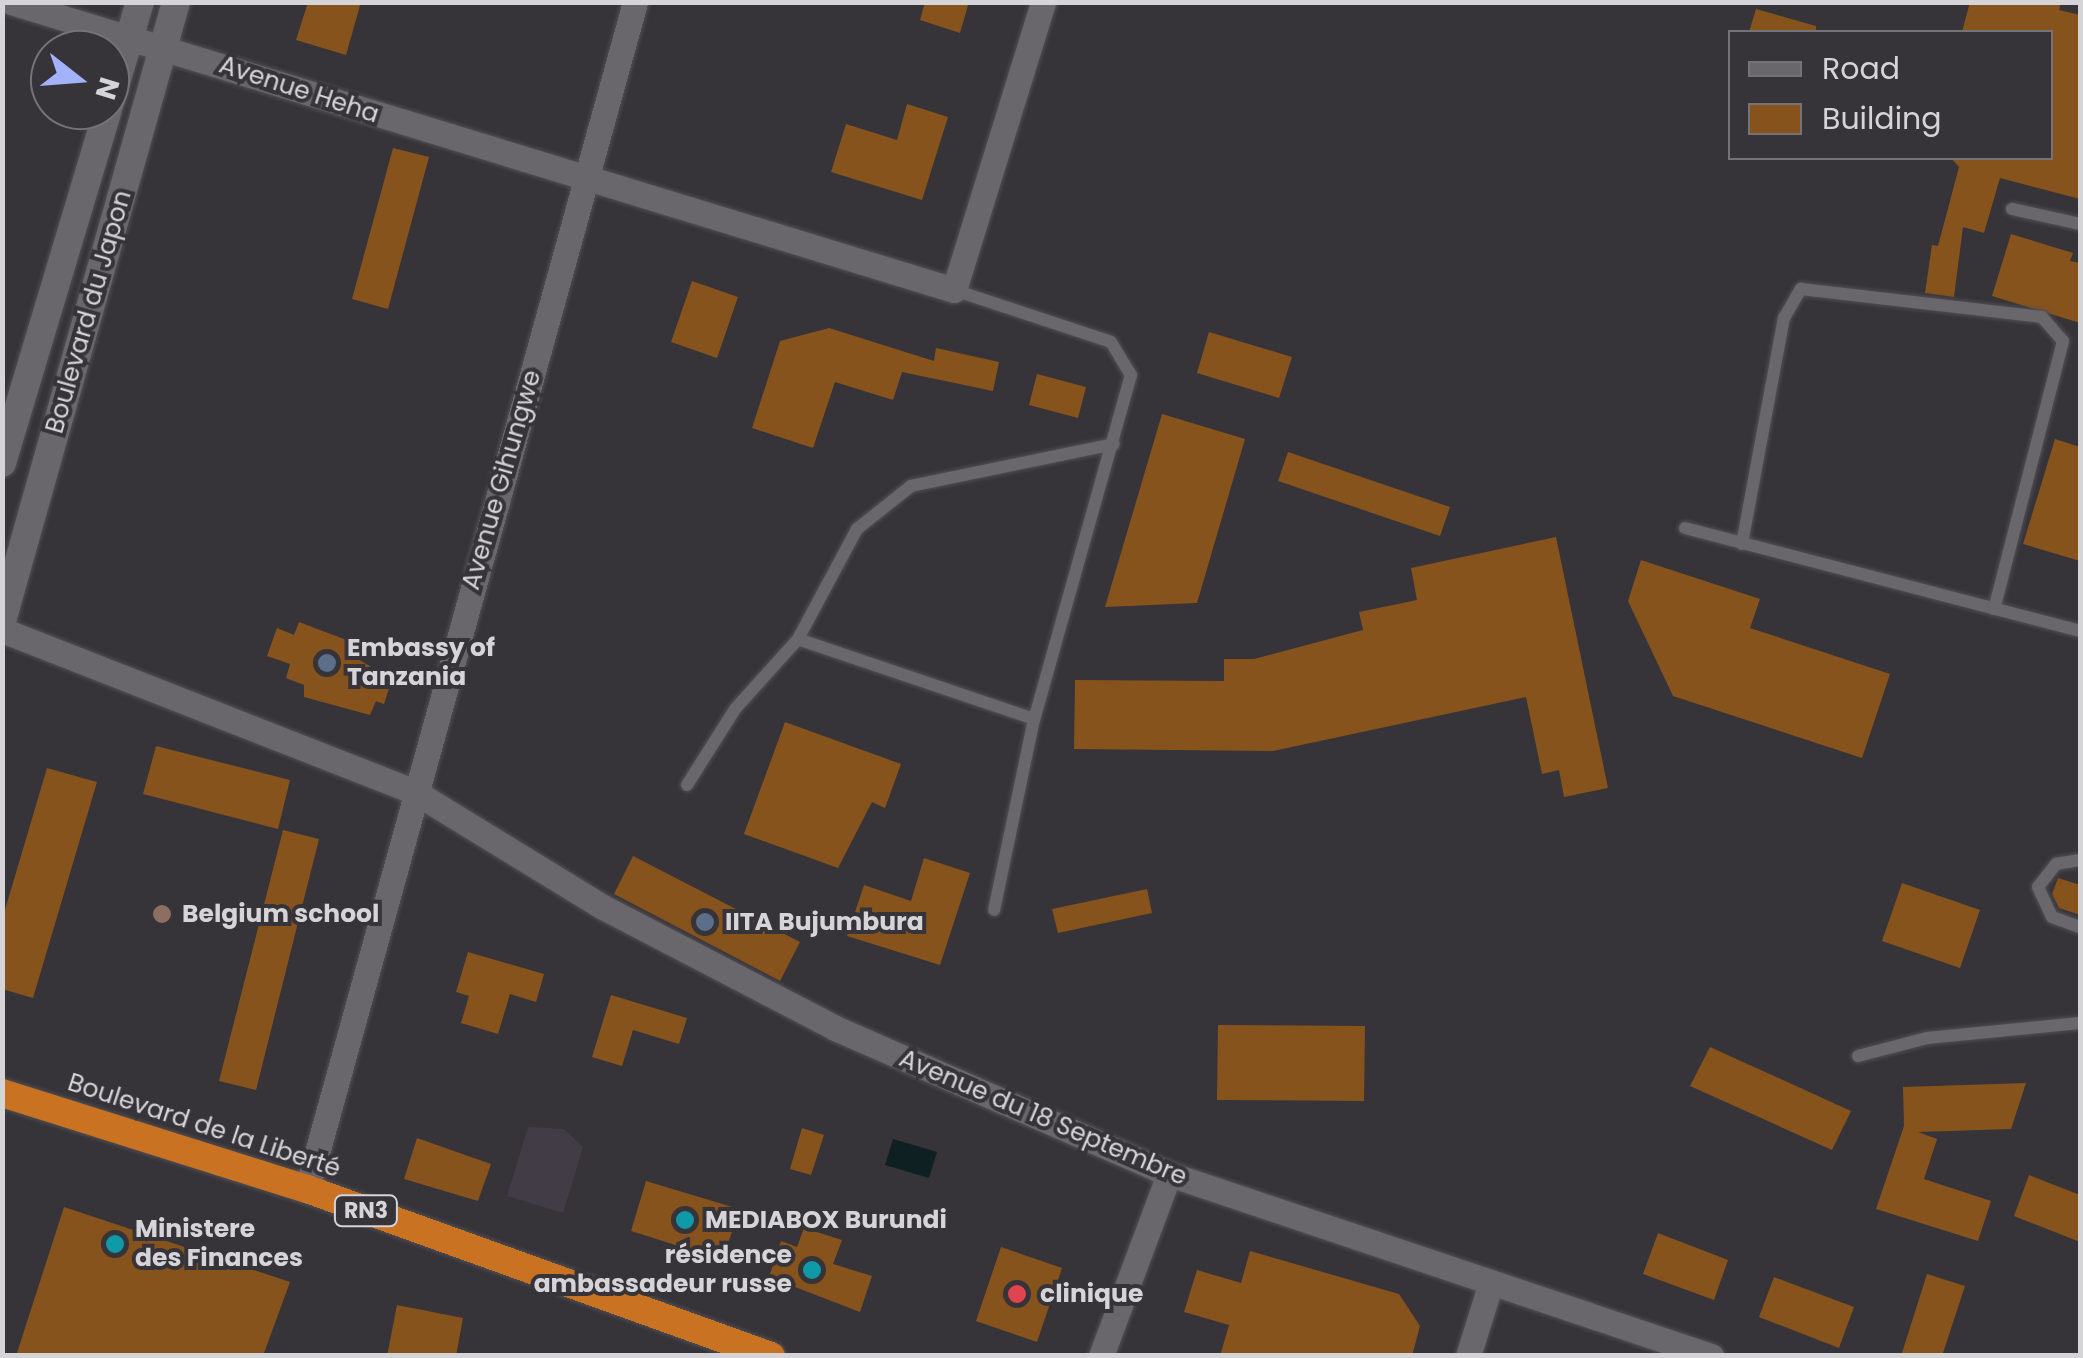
<!DOCTYPE html>
<html>
<head>
<meta charset="utf-8">
<style>
  body { margin:0 }
  #map { position:relative; width:2083px; height:1358px; overflow:hidden; background:#363339; font-family:Poppins,sans-serif }
  div>[style] { position:absolute }
  .built>* { inset:0; background:#423c47 }
  .water>* { inset:0; background:#0e2021 }
  .building>* { inset:0; background:#87531c }
  .roads { filter:drop-shadow(0 0 2px #514f53) drop-shadow(0 0 2px #514f53) }
  .service>* { height:12px; margin:-6px; padding:0 6px; transform-origin:6px; border-radius:6px; background:#69666c }
  .minor>* { height:25px; margin:-12.5px; padding:0 12.5px; transform-origin:12.5px; border-radius:12.5px; background:#69666c }
  .secondary>* { height:28px; margin:-14px; padding:0 14px; transform-origin:14px; border-radius:14px; background:#69666c }
  .trunk>* { height:28px; margin:-14px; padding:0 14px; transform-origin:14px; border-radius:14px; background:#c87222 }
  .dots>* { width:28px; height:28px; translate:-50% -50%; box-sizing:border-box; border:5px solid #363339; border-radius:50% }
  span { translate:-50% -50%; white-space:nowrap; text-align:center; line-height:1.15; -webkit-text-stroke:8px #363339; paint-order:stroke }
  .shield-label span { padding:2px 8px; background:#363339; border:2px solid; border-radius:8px; -webkit-text-stroke-width:0 }
  .shield-label { font-size:22px; color:#d5d4d7; font-weight:700 }
  .street-label { font-size:25px; color:#d5d4d7 }
  .poi-label { font-size:25px; color:#d5d4d7; font-weight:700 }
  .left { translate:0 -50%; text-align:left }
  .right { translate:-100% -50%; text-align:right }
  .frame { position:absolute; inset:0; border:5px solid #d5d4d7; pointer-events:none }
  .legend { position:absolute; left:1728px; top:30px; width:325px; height:130px; box-sizing:border-box; background:#363339; border:2px solid #767378; margin:0; padding:12px 18px; list-style:none; font-size:30px; color:#d5d4d7 }
  .legend li { display:flex; align-items:center; gap:20px; height:50px }
  .legend b { width:50px; border:2px solid #767378 }
  .north { position:absolute; left:30px; top:30px; width:100px; height:100px; box-sizing:border-box; background:#363339; border:2px solid #767378; border-radius:50%; rotate:107deg; font-size:28px; font-weight:700; line-height:40px; text-align:center; color:#d5d4d7 }
  .north::after { content:''; display:block; margin:auto; width:35px; height:45px; background:#a4b2fc; clip-path:polygon(50% 0,100% 100%,50% 72%,0 100%) }
</style>
</head>
<body>
<div id="map">
  <div class="built">
    <div style="clip-path:polygon(528px 1127px,564px 1129px,583px 1147px,563px 1213px,507px 1196px)"></div>
  </div>
  <div class="water">
    <div style="clip-path:polygon(893px 1139px,937px 1152px,929px 1178px,885px 1165px)"></div>
  </div>
  <div class="building">
    <div style="clip-path:polygon(308px 2px,361px 2px,346px 55px,296px 40px)"></div>
    <div style="clip-path:polygon(925px 2px,969px 2px,960px 33px,920px 20px)"></div>
    <div style="clip-path:polygon(1970px 2px,2061px 2px,2059px 10px,2080px 15px,2080px 199px,2000px 178px,1984px 233px,1963px 227px,1954px 297px,1925px 293px,1932px 245px,1938px 246px,1959px 167px,1951px 158px,2050px 158px,2050px 32px,1962px 32px)"></div>
    <div style="clip-path:polygon(1756px 9px,1816px 26px,1816px 32px,1749px 32px)"></div>
    <div style="clip-path:polygon(907px 104px,948px 117px,922px 200px,831px 172px,846px 124px,897px 140px)"></div>
    <div style="clip-path:polygon(393px 148px,429px 157px,388px 309px,352px 299px)"></div>
    <div style="clip-path:polygon(2011px 234px,2073px 253px,2070px 261px,2080px 263px,2080px 323px,1992px 296px)"></div>
    <div style="clip-path:polygon(692px 281px,738px 297px,717px 358px,671px 342px)"></div>
    <div style="clip-path:polygon(829px 328px,934px 361px,936px 348px,999px 362px,993px 391px,902px 372px,893px 400px,835px 382px,813px 448px,752px 428px,780px 341px)"></div>
    <div style="clip-path:polygon(1209px 332px,1292px 357px,1279px 398px,1197px 373px)"></div>
    <div style="clip-path:polygon(1037px 374px,1086px 387px,1078px 418px,1029px 405px)"></div>
    <div style="clip-path:polygon(1162px 414px,1245px 439px,1197px 603px,1105px 607px)"></div>
    <div style="clip-path:polygon(2055px 439px,2080px 447px,2080px 561px,2023px 544px)"></div>
    <div style="clip-path:polygon(1288px 452px,1450px 507px,1440px 536px,1278px 481px)"></div>
    <div style="clip-path:polygon(1556px 537px,1608px 788px,1564px 797px,1559px 770px,1542px 774px,1526px 697px,1273px 751px,1074px 749px,1075px 680px,1224px 681px,1224px 659px,1254px 659px,1363px 630px,1359px 612px,1417px 600px,1411px 568px)"></div>
    <div style="clip-path:polygon(1641px 560px,1760px 599px,1750px 628px,1890px 674px,1862px 758px,1673px 696px,1628px 601px)"></div>
    <div style="clip-path:polygon(299px 622px,349px 641px,356px 658px,392px 679px,384px 704px,376px 701px,370px 715px,304px 697px,304px 685px,286px 678px,290px 664px,267px 656px,277px 628px,294px 635px)"></div>
    <div style="clip-path:polygon(785px 722px,901px 764px,885px 808px,872px 802px,838px 868px,744px 834px)"></div>
    <div style="clip-path:polygon(156px 746px,290px 780px,278px 829px,143px 794px)"></div>
    <div style="clip-path:polygon(47px 768px,97px 782px,33px 998px,2px 989px,2px 920px)"></div>
    <div style="clip-path:polygon(283px 830px,319px 839px,256px 1090px,219px 1081px)"></div>
    <div style="clip-path:polygon(633px 856px,800px 942px,780px 981px,614px 894px)"></div>
    <div style="clip-path:polygon(924px 858px,970px 873px,940px 965px,847px 936px,864px 885px,911px 901px)"></div>
    <div style="clip-path:polygon(2058px 878px,2080px 885px,2080px 915px,2059px 908px,2052px 894px)"></div>
    <div style="clip-path:polygon(1902px 883px,1980px 910px,1960px 968px,1882px 941px)"></div>
    <div style="clip-path:polygon(1147px 889px,1152px 913px,1058px 933px,1052px 909px)"></div>
    <div style="clip-path:polygon(468px 952px,544px 974px,536px 1002px,510px 994px,498px 1034px,461px 1023px,469px 996px,456px 992px)"></div>
    <div style="clip-path:polygon(611px 995px,687px 1018px,679px 1044px,633px 1030px,622px 1066px,592px 1057px)"></div>
    <div style="clip-path:polygon(1218px 1025px,1365px 1026px,1364px 1101px,1217px 1100px)"></div>
    <div style="clip-path:polygon(1710px 1047px,1851px 1111px,1832px 1150px,1690px 1086px)"></div>
    <div style="clip-path:polygon(2026px 1083px,2011px 1129px,1918px 1132px,1937px 1139px,1924px 1179px,1991px 1201px,1978px 1241px,1876px 1209px,1904px 1126px,1903px 1087px)"></div>
    <div style="clip-path:polygon(802px 1128px,824px 1135px,811px 1175px,790px 1169px)"></div>
    <div style="clip-path:polygon(417px 1138px,491px 1164px,478px 1201px,404px 1179px)"></div>
    <div style="clip-path:polygon(2029px 1175px,2080px 1195px,2080px 1242px,2014px 1216px)"></div>
    <div style="clip-path:polygon(646px 1181px,739px 1209px,723px 1260px,631px 1231px)"></div>
    <div style="clip-path:polygon(64px 1207px,290px 1282px,263px 1356px,16px 1356px)"></div>
    <div style="clip-path:polygon(804px 1228px,842px 1240px,833px 1264px,872px 1276px,860px 1312px,769px 1277px,781px 1241px,797px 1247px)"></div>
    <div style="clip-path:polygon(1658px 1233px,1728px 1260px,1714px 1300px,1643px 1274px)"></div>
    <div style="clip-path:polygon(1001px 1247px,1062px 1268px,1037px 1342px,976px 1321px)"></div>
    <div style="clip-path:polygon(1250px 1251px,1399px 1294px,1420px 1326px,1412px 1356px,1220px 1356px,1229px 1325px,1184px 1312px,1197px 1270px,1241px 1283px)"></div>
    <div style="clip-path:polygon(1927px 1274px,1965px 1286px,1942px 1356px,1901px 1356px)"></div>
    <div style="clip-path:polygon(1774px 1277px,1854px 1307px,1839px 1348px,1759px 1317px)"></div>
    <div style="clip-path:polygon(397px 1305px,463px 1318px,456px 1356px,387px 1356px)"></div>
  </div>
  <div class="roads">
    <div class="service">
      <div style="left:2012px;top:209px;width:70px;rotate:12.4deg"></div>
      <div style="left:954px;top:290px;width:165px;rotate:18.3deg"></div>
      <div style="left:1111px;top:342px;width:39px;rotate:59deg"></div>
      <div style="left:1131px;top:375px;width:357px;rotate:105.7deg"></div>
      <div style="left:1034px;top:719px;width:195px;rotate:101.8deg"></div>
      <div style="left:1685px;top:528px;width:408px;rotate:14.6deg"></div>
      <div style="left:1742px;top:544px;width:230px;rotate:-79.5deg"></div>
      <div style="left:1784px;top:318px;width:34px;rotate:-60deg"></div>
      <div style="left:1801px;top:289px;width:243px;rotate:6.6deg"></div>
      <div style="left:2042px;top:317px;width:32px;rotate:49deg"></div>
      <div style="left:2063px;top:341px;width:277px;rotate:104.4deg"></div>
      <div style="left:1034px;top:719px;width:249px;rotate:-161.3deg"></div>
      <div style="left:798px;top:639px;width:125px;rotate:-61.8deg"></div>
      <div style="left:857px;top:529px;width:69px;rotate:-38.5deg"></div>
      <div style="left:911px;top:486px;width:207px;rotate:-11.7deg"></div>
      <div style="left:687px;top:785px;width:90px;rotate:-57.7deg"></div>
      <div style="left:735px;top:709px;width:94px;rotate:-48deg"></div>
      <div style="left:2080px;top:860px;width:24px;rotate:171deg"></div>
      <div style="left:2056px;top:864px;width:29px;rotate:128deg"></div>
      <div style="left:2038px;top:887px;width:33px;rotate:65deg"></div>
      <div style="left:2052px;top:917px;width:30px;rotate:20deg"></div>
      <div style="left:1858px;top:1056px;width:71px;rotate:-14.6deg"></div>
      <div style="left:1927px;top:1038px;width:154px;rotate:-5.6deg"></div>
    </div>
    <div class="minor">
      <div style="left:11px;top:2px;width:986px;rotate:16.98deg"></div>
      <div style="left:954px;top:290px;width:301px;rotate:-72.8deg"></div>
      <div style="left:2px;top:630px;width:444px;rotate:21.4deg"></div>
      <div style="left:415px;top:792px;width:218px;rotate:31.5deg"></div>
      <div style="left:601px;top:906px;width:264px;rotate:27.5deg"></div>
      <div style="left:835px;top:1028px;width:365px;rotate:23.6deg"></div>
      <div style="left:1169px;top:1174px;width:572px;rotate:18.56deg"></div>
      <div style="left:307px;top:1189px;width:1231px;rotate:-74.55deg"></div>
      <div style="left:1101px;top:1356px;width:194px;rotate:-69.5deg"></div>
      <div style="left:1468px;top:1356px;width:73px;rotate:-72.6deg"></div>
    </div>
    <div class="secondary">
      <div style="left:110px;top:103px;width:105px;rotate:-73.5deg"></div>
      <div style="left:2px;top:463px;width:369px;rotate:-73.3deg"></div>
      <div style="left:2px;top:621px;width:643px;rotate:-74.3deg"></div>
    </div>
    <div class="trunk">
      <div style="left:2px;top:1093px;width:320px;rotate:17.5deg"></div>
      <div style="left:307px;top:1189px;width:493px;rotate:19.8deg"></div>
    </div>
  </div>
  <div class="dots">
    <div style="left:327px;top:663px;background:#5c6f8a"></div>
    <div style="left:162px;top:914px;background:#8d6e63"></div>
    <div style="left:705px;top:922px;background:#5c6f8a"></div>
    <div style="left:685px;top:1220px;background:#0f9aa8"></div>
    <div style="left:115px;top:1244px;background:#0f9aa8"></div>
    <div style="left:812px;top:1270px;background:#0f9aa8"></div>
    <div style="left:1017px;top:1294px;background:#e0444e"></div>
  </div>
  <div class="shield-label">
    <span style="left:366px;top:1211px">RN3</span>
  </div>
  <div class="street-label">
    <span style="left:299px;top:90px;rotate:18deg">Avenue Heha</span>
    <span style="left:89px;top:312px;rotate:-74deg">Boulevard du Japon</span>
    <span style="left:502px;top:480px;rotate:-74deg">Avenue Gihungwe</span>
    <span style="left:1043px;top:1118px;rotate:23deg">Avenue du 18 Septembre</span>
    <span style="left:204px;top:1126px;rotate:18deg">Boulevard de la Liberté</span>
  </div>
  <div class="poi-label">
    <span class="left" style="left:347px;top:663px">Embassy of<br>Tanzania</span>
    <span class="left" style="left:182px;top:914px">Belgium school</span>
    <span class="left" style="left:725px;top:922px">IITA Bujumbura</span>
    <span class="left" style="left:705px;top:1220px">MEDIABOX Burundi</span>
    <span class="left" style="left:135px;top:1244px">Ministere<br>des Finances</span>
    <span class="right" style="left:792px;top:1270px">résidence<br>ambassadeur russe</span>
    <span class="left" style="left:1040px;top:1294px">clinique</span>
  </div>
  <div class="frame"></div>
  <ul class="legend">
  <li><b style="height:12px;background:#69666c"></b>Road</li>
  <li><b style="height:28px;background:#87531c"></b>Building</li>
  </ul>
  <div class="north">N</div>
</div>
</body>
</html>
